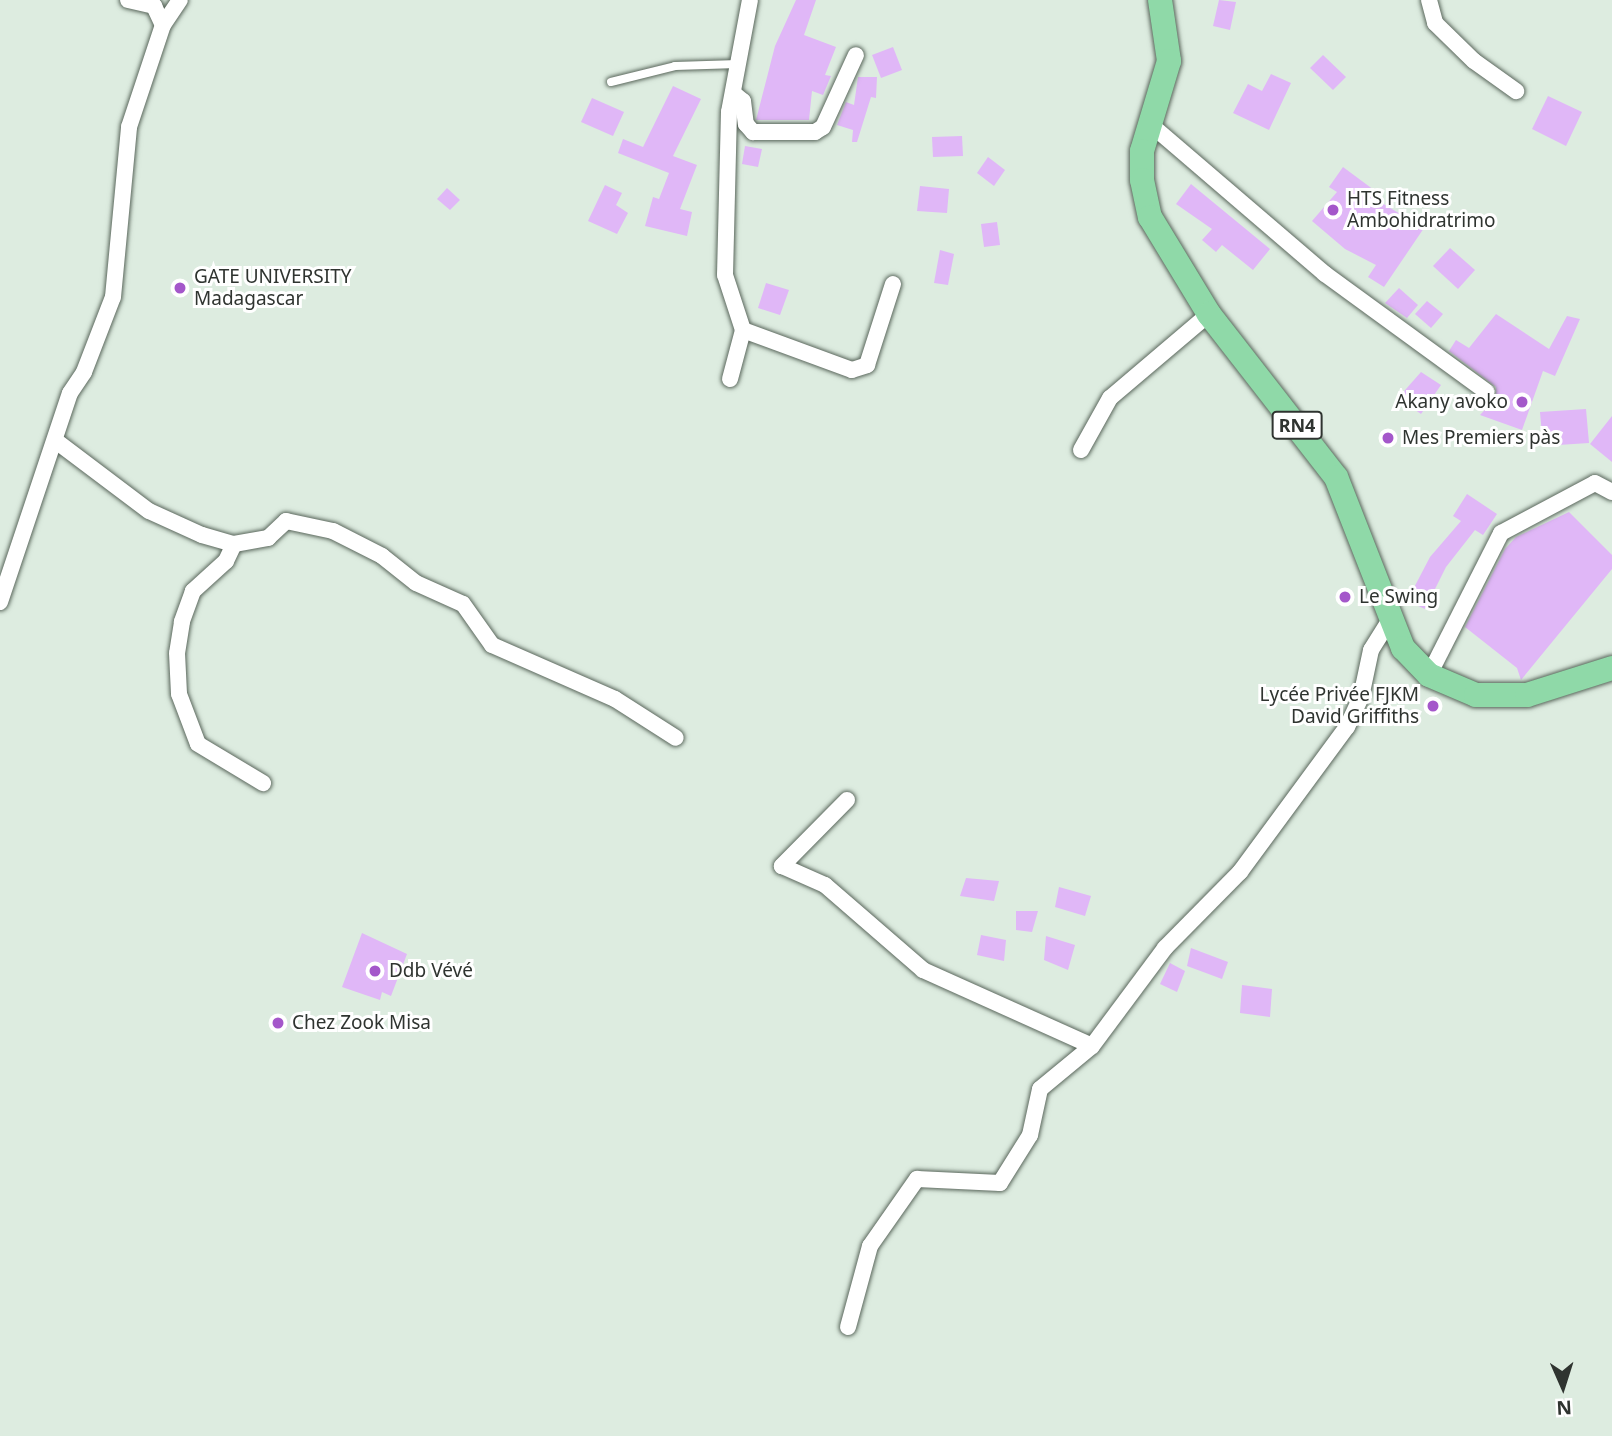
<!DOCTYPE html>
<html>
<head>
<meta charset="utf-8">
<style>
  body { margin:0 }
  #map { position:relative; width:1612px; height:1436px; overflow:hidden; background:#ddece0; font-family:"Noto Sans",sans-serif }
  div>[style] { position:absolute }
  .building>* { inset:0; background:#e0b7f7 }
  .roads { filter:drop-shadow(0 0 2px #5a675c) drop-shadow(0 0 2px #5a675c) }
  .service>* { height:8px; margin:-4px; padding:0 4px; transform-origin:4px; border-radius:4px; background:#fff }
  .minor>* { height:16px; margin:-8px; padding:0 8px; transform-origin:8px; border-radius:8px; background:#fff }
  .primary>* { height:24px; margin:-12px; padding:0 12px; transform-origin:12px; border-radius:12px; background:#8fd9a8 }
  .dots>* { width:19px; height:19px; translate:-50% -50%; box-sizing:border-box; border:4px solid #fff; border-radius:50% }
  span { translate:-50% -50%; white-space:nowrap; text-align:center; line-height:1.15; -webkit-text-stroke:6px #fff; paint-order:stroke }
  .shield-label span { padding:2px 5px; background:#fff; border:2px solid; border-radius:5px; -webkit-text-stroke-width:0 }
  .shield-label { font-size:18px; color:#2f3430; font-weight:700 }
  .poi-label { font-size:19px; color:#2f3430 }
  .left { translate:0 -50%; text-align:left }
  .right { translate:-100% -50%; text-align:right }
  .north { position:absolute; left:1528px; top:1352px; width:70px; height:70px; -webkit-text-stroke:5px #fff; paint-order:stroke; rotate:177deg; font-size:19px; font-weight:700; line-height:28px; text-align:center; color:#2f3430 }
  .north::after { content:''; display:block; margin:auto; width:24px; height:32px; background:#2f3430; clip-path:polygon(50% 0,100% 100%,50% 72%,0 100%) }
</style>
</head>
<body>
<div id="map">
  <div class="building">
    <div style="clip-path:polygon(796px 0,816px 0,804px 35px,836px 47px,825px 75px,831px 76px,823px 95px,812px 91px,809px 120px,756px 120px,775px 46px)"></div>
    <div style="clip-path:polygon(1219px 0,1236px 2px,1230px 30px,1213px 26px)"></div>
    <div style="clip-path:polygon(893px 47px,902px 70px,881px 78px,872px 55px)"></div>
    <div style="clip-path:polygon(1323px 55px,1346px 77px,1333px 90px,1310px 68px)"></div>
    <div style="clip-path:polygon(1271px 74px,1291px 83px,1269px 130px,1233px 113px,1248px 84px,1262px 91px)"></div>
    <div style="clip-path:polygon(858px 77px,877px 77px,876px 98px,871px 97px,857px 142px,852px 142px,853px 130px,837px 125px,846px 102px,854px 105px)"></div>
    <div style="clip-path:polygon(673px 86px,701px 99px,673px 156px,697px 165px,680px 209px,692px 212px,687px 236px,645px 226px,653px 197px,659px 199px,669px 173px,618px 153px,623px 139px,643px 147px)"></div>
    <div style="clip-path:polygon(1548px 96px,1582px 112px,1566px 146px,1532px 129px)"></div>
    <div style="clip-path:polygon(592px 98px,624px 112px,613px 136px,581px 122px)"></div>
    <div style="clip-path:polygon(962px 136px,963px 156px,933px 157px,932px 137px)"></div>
    <div style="clip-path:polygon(745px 146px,762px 149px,758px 167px,742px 164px)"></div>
    <div style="clip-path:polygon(988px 157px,1005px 170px,994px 186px,977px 173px)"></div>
    <div style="clip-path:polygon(1343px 167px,1374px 190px,1370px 196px,1424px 228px,1384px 287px,1368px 277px,1376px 265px,1345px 249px,1312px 221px,1337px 192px,1329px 187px)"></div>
    <div style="clip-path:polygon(1191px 184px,1270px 249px,1253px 270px,1222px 245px,1216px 252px,1202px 240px,1212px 229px,1176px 204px)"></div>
    <div style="clip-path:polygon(605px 185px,622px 193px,616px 205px,628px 213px,617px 234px,588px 221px)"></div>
    <div style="clip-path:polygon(920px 186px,949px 189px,947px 213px,917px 211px)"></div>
    <div style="clip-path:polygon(447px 188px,460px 200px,450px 210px,437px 199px)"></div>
    <div style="clip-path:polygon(997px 222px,1000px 245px,984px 247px,981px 224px)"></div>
    <div style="clip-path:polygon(1450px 248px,1475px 270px,1458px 289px,1433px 266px)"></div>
    <div style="clip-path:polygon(940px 250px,954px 254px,948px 285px,934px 283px)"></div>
    <div style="clip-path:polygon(766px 283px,789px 290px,780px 315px,758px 308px)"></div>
    <div style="clip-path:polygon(1399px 288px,1418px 305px,1407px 318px,1385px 303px)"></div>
    <div style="clip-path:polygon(1427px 301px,1443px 314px,1431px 328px,1415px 314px)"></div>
    <div style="clip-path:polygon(1496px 314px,1549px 349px,1567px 316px,1580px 319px,1555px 376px,1543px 371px,1522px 430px,1480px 415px,1496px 398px,1496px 387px,1449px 351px,1456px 340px,1469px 348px)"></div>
    <div style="clip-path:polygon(1421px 372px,1441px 385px,1421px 414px,1398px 398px)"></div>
    <div style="clip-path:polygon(1586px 409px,1589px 443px,1543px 446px,1540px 412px)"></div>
    <div style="clip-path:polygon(1612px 416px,1612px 462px,1590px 444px)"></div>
    <div style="clip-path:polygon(1467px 494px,1497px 514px,1483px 535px,1475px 530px,1446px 567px,1425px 609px,1407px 601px,1430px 557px,1461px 521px,1453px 516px)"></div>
    <div style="clip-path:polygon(1569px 512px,1612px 555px,1612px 569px,1521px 680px,1517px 668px,1465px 627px,1505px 549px,1516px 537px)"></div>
    <div style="clip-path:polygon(966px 878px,999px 881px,994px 901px,960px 896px)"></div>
    <div style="clip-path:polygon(1059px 887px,1091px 896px,1085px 916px,1055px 907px)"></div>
    <div style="clip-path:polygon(1016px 911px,1038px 911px,1032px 932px,1016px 930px)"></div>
    <div style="clip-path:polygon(362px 933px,407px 954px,391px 996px,382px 992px,380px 1000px,342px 987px)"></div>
    <div style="clip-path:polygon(981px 935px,1006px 940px,1004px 961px,977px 955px)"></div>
    <div style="clip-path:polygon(1046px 936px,1075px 945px,1068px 970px,1044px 960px)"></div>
    <div style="clip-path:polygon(1191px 948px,1228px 962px,1222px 979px,1187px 966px)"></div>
    <div style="clip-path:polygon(1170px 963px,1185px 971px,1177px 992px,1160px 984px)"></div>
    <div style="clip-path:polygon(1242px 985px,1272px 989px,1270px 1017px,1240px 1013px)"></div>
  </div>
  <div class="roads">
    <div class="service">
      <div style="left:611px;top:82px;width:66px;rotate:-14deg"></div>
      <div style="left:675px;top:66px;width:63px;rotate:-1.8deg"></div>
    </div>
    <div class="minor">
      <div style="left:128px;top:0;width:27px;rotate:13deg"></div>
      <div style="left:154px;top:6px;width:21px;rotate:65deg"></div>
      <div style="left:1429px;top:0;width:24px;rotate:75deg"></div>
      <div style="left:1435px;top:23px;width:54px;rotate:44.3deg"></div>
      <div style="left:1474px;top:61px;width:52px;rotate:35.5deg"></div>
      <div style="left:733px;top:93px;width:13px;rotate:39deg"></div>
      <div style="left:743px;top:101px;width:23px;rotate:83deg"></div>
      <div style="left:746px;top:124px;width:11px;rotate:49deg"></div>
      <div style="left:753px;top:132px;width:62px"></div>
      <div style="left:815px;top:132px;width:9px;rotate:-32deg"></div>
      <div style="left:823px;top:127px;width:79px;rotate:-65.4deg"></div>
      <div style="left:1150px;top:124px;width:230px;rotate:40.6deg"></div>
      <div style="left:1325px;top:274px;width:200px;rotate:36.1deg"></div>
      <div style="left:743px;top:330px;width:116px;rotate:20.2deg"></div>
      <div style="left:852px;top:370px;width:16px;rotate:-18deg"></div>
      <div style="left:867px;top:365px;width:85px;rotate:-72.2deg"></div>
      <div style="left:730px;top:379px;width:51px;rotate:-75.1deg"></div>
      <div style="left:743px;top:330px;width:58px;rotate:-108.1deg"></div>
      <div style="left:725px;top:275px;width:163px;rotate:-88.6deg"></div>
      <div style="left:729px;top:112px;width:114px;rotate:-79.4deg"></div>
      <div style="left:56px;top:441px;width:116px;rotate:37deg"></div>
      <div style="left:149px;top:511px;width:58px;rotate:24.4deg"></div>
      <div style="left:202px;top:535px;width:33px;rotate:16deg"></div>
      <div style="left:234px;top:544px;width:35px;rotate:-10deg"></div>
      <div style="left:268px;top:538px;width:25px;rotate:-43deg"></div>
      <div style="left:286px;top:521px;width:48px;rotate:12deg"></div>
      <div style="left:333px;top:531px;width:55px;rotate:27deg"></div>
      <div style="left:382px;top:556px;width:43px;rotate:38.5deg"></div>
      <div style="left:416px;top:583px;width:51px;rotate:24.1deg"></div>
      <div style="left:463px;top:604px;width:50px;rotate:54.7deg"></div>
      <div style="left:492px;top:645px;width:134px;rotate:23.7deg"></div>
      <div style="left:615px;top:699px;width:72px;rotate:32.6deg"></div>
      <div style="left:1081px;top:450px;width:60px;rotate:-60.9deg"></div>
      <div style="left:1110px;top:398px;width:130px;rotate:-40.3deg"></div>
      <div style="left:234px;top:544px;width:19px;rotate:115deg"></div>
      <div style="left:226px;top:561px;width:45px;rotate:137.7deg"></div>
      <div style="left:193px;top:591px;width:33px;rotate:110deg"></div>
      <div style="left:182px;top:622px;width:31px;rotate:99deg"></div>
      <div style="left:177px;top:653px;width:41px;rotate:87.2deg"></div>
      <div style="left:179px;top:694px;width:53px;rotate:69.2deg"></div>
      <div style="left:198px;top:744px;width:76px;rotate:31deg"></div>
      <div style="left:0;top:602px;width:220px;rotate:-71.5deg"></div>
      <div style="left:70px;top:393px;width:25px;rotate:-56deg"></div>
      <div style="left:84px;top:372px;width:80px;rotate:-68.9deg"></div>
      <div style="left:113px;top:297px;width:171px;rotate:-84.6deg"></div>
      <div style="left:129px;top:127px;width:108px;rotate:-71.6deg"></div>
      <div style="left:163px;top:25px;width:30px;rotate:-56deg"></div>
      <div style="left:1429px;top:675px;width:159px;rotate:-63.1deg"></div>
      <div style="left:1501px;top:533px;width:106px;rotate:-28deg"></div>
      <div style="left:1595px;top:483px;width:19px;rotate:28deg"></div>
      <div style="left:847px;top:800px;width:93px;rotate:134.6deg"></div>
      <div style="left:782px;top:866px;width:47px;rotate:23.8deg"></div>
      <div style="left:825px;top:885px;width:130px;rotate:40.9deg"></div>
      <div style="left:923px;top:970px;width:185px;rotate:24.2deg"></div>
      <div style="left:848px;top:1327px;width:84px;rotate:-74.8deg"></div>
      <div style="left:870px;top:1246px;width:82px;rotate:-55deg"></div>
      <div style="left:917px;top:1179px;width:83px;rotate:2.8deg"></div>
      <div style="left:1000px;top:1183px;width:57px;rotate:-58deg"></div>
      <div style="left:1030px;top:1135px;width:47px;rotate:-77.7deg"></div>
      <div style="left:1040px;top:1089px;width:67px;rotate:-39.6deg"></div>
      <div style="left:1092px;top:1046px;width:122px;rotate:-53.3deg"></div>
      <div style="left:1165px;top:948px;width:107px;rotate:-45.4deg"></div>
      <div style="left:1240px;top:872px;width:180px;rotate:-53.6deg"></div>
      <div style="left:1347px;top:727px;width:33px;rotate:-65deg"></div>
      <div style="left:1361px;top:697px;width:48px;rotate:-78deg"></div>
      <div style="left:1371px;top:650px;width:36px;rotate:-58deg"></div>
    </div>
    <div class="primary">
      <div style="left:1160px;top:0;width:62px;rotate:81.6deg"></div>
      <div style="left:1169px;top:61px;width:94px;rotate:106.7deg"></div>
      <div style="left:1142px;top:151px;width:29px;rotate:90deg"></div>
      <div style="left:1142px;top:180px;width:38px;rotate:78deg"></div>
      <div style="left:1150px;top:217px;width:114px;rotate:58.7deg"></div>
      <div style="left:1209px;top:314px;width:207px;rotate:52.1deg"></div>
      <div style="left:1336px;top:477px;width:184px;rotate:68.6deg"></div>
      <div style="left:1403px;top:648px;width:37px;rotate:46deg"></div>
      <div style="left:1429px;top:675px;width:51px;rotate:23.1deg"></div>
      <div style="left:1476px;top:695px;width:51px"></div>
      <div style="left:1527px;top:695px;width:89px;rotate:-17.6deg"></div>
    </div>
  </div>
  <div class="dots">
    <div style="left:1333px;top:210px;background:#a457ca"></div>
    <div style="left:180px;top:288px;background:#a457ca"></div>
    <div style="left:1522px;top:402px;background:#a457ca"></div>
    <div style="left:1388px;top:438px;background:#a457ca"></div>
    <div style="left:1345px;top:597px;background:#a457ca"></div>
    <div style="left:1433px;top:706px;background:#a457ca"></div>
    <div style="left:375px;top:971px;background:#a457ca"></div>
    <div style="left:278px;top:1023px;background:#a457ca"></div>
  </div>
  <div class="shield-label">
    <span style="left:1297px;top:425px">RN4</span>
  </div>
  <div class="poi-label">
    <span class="left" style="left:1347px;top:210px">HTS Fitness<br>Ambohidratrimo</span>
    <span class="left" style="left:194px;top:288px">GATE UNIVERSITY<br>Madagascar</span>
    <span class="right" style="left:1508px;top:402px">Akany avoko</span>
    <span class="left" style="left:1402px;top:438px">Mes Premiers pàs</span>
    <span class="left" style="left:1359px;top:597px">Le Swing</span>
    <span class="right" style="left:1419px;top:706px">Lycée Privée FJKM<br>David Griffiths</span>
    <span class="left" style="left:389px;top:971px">Ddb Vévé</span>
    <span class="left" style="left:292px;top:1023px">Chez Zook Misa</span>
  </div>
  <div class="north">N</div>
</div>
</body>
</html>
